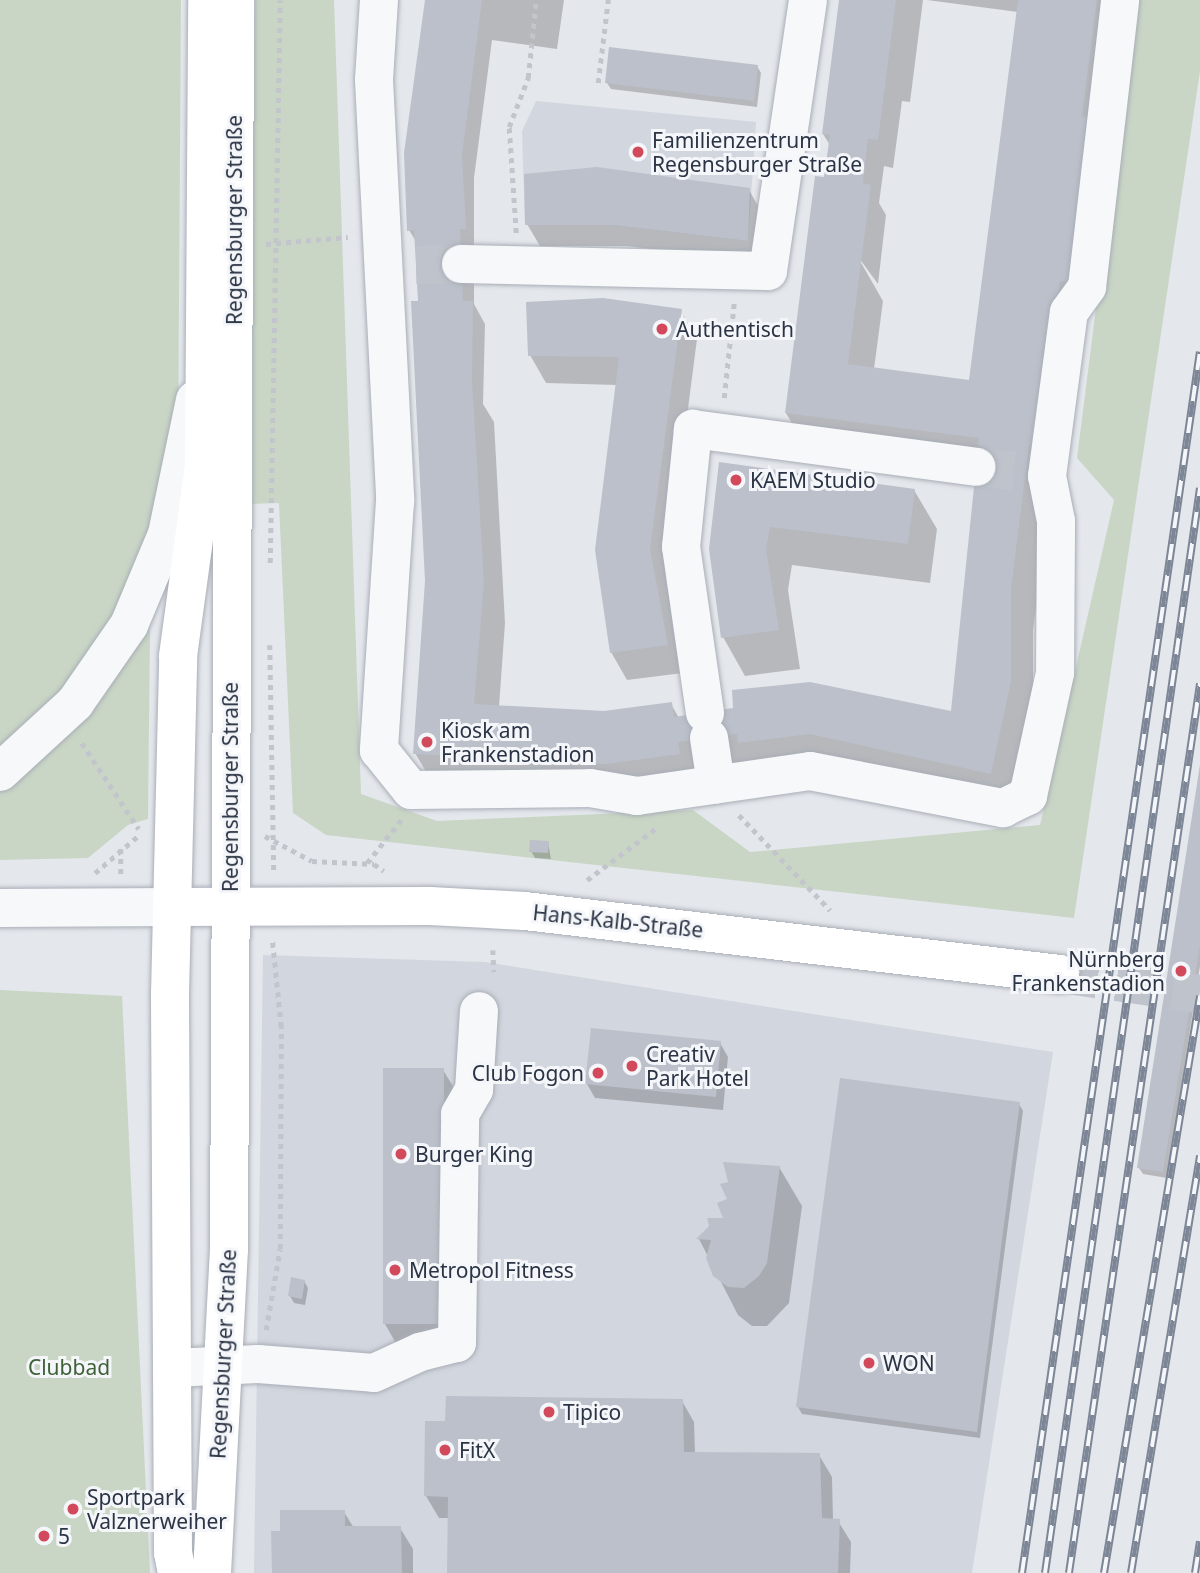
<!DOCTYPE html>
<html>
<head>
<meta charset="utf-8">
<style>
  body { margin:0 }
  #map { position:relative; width:1200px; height:1573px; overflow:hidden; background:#e4e7ec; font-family:"Noto Sans",sans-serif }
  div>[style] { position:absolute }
  .built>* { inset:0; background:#d2d6de }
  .green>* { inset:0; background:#c9d6c5 }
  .shadow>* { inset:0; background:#0003 }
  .building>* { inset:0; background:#bbc0ca }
  .minor-tunnel>* { height:38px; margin-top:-19px; transform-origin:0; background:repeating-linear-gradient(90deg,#bfc3cb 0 38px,transparent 0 57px) }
  .major-tunnel>* { height:38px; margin-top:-19px; transform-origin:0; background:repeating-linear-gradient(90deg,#bfc3cb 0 38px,transparent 0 57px) }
  .path>* { height:4.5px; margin-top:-2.25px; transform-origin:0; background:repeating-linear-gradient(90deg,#c2c5cb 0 5px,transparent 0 10px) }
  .roads { filter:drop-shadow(0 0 2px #a9aeb7) drop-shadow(0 0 2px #a9aeb7) }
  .minor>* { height:38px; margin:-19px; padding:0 19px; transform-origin:19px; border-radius:19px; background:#f7f8fa }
  .major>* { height:38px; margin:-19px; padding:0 19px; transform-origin:19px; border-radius:19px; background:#fff }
  .rail>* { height:8px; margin-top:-4px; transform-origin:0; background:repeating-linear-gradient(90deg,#f4f6f9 0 16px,#7d8696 0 32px); box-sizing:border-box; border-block:2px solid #7d8696 }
  .dots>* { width:19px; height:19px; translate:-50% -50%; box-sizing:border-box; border:4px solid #f4f6f9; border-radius:50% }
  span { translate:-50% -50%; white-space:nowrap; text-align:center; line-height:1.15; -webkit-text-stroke:6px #f4f6f9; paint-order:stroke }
  .poi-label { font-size:21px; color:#2b3445 }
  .left { translate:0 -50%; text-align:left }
  .right { translate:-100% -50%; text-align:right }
  .street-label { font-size:21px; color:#2b3445 }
  .park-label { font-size:21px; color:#3f6138 }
</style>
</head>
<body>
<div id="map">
  <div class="built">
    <div style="clip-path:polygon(536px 101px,756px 122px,748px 241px,613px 225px,525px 225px,522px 131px)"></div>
    <div style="clip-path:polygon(263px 955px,485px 962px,1053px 1052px,972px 1573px,254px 1573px)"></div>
  </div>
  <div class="green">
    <div style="clip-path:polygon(0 0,181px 0,178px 450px,139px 598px,0 762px)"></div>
    <div style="clip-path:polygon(255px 0,334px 0,361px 794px,437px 821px,693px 810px,750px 852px,1040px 825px,1114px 500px,1077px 458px,1135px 0,1200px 0,1200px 71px,1074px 918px,326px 835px,293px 813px,279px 503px,248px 504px)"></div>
    <div style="clip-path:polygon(141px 629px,150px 630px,148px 819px,128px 825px,88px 858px,0 860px,0 787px)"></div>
    <div style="clip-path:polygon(0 990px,122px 996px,150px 1573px,0 1573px)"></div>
  </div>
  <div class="shadow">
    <div style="clip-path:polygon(427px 0,564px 0,557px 49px,492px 40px,474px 178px,474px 304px,485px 324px,483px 404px,494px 422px,505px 623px,499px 707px,604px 713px,671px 704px,679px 718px,953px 714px,977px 474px,809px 452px,786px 413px,830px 145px,823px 134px,841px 0,923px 0,910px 102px,902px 101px,893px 168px,884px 166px,879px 203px,886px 215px,878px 284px,856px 254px,883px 301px,874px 369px,970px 382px,1018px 12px,927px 0,1116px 0,1033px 630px,1033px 722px,1013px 813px,757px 773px,438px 792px,415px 753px,427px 581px,417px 243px,409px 230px)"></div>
    <div style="clip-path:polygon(757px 66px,761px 73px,757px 107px,611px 89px,607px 83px)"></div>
    <div style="clip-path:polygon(749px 190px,761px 211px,760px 262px,626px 246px,540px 246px,527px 224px)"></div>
    <div style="clip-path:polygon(681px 311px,697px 339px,666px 579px,683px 673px,627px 680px,611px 652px,617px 385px,546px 383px,530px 355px)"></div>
    <div style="clip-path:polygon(720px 464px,914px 490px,937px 529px,930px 583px,792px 565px,788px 590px,800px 669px,745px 676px,723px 637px)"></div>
    <div style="clip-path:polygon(1200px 779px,1200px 966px,1167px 1178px,1143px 1174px,1139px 1168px)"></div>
    <div style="clip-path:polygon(548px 843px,551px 859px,535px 858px,531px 851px)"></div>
    <div style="clip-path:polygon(720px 1043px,728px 1057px,723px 1110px,595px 1098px,587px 1084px)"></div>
    <div style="clip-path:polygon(443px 1070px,456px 1091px,456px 1345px,397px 1345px,385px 1324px)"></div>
    <div style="clip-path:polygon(1019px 1104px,1023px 1111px,980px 1438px,802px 1414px,798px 1407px)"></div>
    <div style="clip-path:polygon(779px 1167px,802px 1206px,789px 1303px,767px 1326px,752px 1326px,738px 1315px,699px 1239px,726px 1219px)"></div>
    <div style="clip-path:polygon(304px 1281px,308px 1288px,305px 1305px,294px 1303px,290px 1296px)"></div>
    <div style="clip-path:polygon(682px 1401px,694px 1422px,695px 1453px,819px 1455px,832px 1477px,833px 1520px,838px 1521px,851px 1542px,850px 1573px,449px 1573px,449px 1518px,439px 1518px,426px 1496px,447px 1423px)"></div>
    <div style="clip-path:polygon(344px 1512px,354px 1528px,400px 1528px,413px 1549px,413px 1573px,274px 1573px,281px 1533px)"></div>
  </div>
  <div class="building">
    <div style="clip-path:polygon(425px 0,482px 0,462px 155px,466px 229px,460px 229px,463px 301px,473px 301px,472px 381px,484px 582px,474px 704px,604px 711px,672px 702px,674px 717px,733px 708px,732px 690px,810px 682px,951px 711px,979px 438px,785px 413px,815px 176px,824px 177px,830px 135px,822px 134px,839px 0,896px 0,878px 140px,868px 139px,863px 183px,871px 185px,848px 364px,969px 380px,1018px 0,1097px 0,1082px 116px,1092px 118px,1071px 282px,1060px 281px,1038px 447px,1029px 445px,1011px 589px,1011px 681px,991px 774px,810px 734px,738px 743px,737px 734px,678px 742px,680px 754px,606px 764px,413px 754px,425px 581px,411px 301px,418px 301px,414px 230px,407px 231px,404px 153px)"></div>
    <div style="clip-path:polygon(609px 47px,758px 65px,754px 101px,605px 83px)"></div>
    <div style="clip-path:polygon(597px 167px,750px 188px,748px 241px,613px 225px,525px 225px,524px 174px)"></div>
    <div style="clip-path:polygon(603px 298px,682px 309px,650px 549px,668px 645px,610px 653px,595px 550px,619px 357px,528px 356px,526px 302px)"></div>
    <div style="clip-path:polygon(719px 462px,915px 489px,908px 544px,770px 527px,766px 549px,779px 630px,721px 638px,709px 549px)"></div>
    <div style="clip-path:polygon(1200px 765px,1200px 945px,1163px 1172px,1137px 1168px)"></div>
    <div style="clip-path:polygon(530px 840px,549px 841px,548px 853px,529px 852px)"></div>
    <div style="clip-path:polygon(591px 1028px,721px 1041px,716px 1097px,585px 1084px)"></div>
    <div style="clip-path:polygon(383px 1068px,444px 1068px,444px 1324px,383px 1324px)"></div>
    <div style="clip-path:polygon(840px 1078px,1020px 1102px,977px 1432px,796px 1407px)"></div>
    <div style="clip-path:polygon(723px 1162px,780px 1166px,767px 1263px,759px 1276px,744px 1288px,728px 1287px,713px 1276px,706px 1258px,711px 1240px,696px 1239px,709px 1226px,707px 1218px,723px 1218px,717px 1203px,727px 1199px,720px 1184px,728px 1182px)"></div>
    <div style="clip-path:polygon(291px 1277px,305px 1280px,302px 1299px,288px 1296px)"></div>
    <div style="clip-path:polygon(446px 1396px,683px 1399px,684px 1452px,820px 1453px,822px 1518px,840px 1519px,838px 1573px,447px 1573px,448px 1497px,424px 1496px,425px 1421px,445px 1421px)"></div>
    <div style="clip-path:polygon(280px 1510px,345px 1510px,345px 1526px,401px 1526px,402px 1573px,272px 1573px,271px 1531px,280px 1531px)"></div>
  </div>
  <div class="minor-tunnel">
    <div style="left:416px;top:265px;width:45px;rotate:-1.3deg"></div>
    <div style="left:976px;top:467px;width:50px;rotate:5.7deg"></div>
  </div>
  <div class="major-tunnel">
    <div style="left:1060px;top:974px;width:141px;rotate:8.1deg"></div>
  </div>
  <div class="path">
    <div style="left:598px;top:83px;width:84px;rotate:-83.1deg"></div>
    <div style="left:516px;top:233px;width:106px;rotate:-93.8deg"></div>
    <div style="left:509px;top:127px;width:53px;rotate:-68.8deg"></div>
    <div style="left:528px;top:78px;width:78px;rotate:-84.1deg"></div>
    <div style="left:266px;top:244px;width:82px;rotate:-4.9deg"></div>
    <div style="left:724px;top:398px;width:96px;rotate:-84deg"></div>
    <div style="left:270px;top:563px;width:563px;rotate:-88.98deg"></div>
    <div style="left:270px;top:645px;width:229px;rotate:89deg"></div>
    <div style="left:82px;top:743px;width:103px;rotate:56.5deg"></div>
    <div style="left:739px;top:815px;width:132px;rotate:46.2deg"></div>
    <div style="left:265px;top:836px;width:53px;rotate:28deg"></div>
    <div style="left:312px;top:861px;width:62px;rotate:2.8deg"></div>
    <div style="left:374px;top:864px;width:12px;rotate:35deg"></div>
    <div style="left:121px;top:849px;width:26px;rotate:90deg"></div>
    <div style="left:367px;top:863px;width:55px;rotate:-51.7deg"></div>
    <div style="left:95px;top:873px;width:58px;rotate:-40.8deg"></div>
    <div style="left:587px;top:880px;width:85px;rotate:-36.9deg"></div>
    <div style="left:493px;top:950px;width:22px;rotate:87deg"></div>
    <div style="left:266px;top:1330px;width:82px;rotate:-80.2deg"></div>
    <div style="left:280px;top:1249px;width:222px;rotate:-89.7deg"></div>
    <div style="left:281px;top:1027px;width:88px;rotate:-95.8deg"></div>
  </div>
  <div class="roads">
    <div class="minor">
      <div style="left:379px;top:0;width:80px;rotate:93.6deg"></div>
      <div style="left:374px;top:80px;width:422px;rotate:87.1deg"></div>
      <div style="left:395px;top:501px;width:250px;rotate:93.7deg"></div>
      <div style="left:379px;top:750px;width:51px;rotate:51.3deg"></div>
      <div style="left:411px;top:790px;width:179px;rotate:-0.6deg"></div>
      <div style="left:590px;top:788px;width:48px;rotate:9.7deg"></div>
      <div style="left:637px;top:796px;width:175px;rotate:-8.2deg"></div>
      <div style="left:810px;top:771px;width:197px;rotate:10.9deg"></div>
      <div style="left:1003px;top:808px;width:28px;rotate:-26deg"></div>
      <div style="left:1028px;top:796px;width:126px;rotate:-77.6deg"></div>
      <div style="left:1055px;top:673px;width:152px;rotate:-89.6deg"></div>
      <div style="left:1056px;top:521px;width:46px;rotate:-101.3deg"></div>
      <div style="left:1047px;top:476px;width:165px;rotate:-82.4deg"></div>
      <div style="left:1069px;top:312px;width:31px;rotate:-54deg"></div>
      <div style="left:1087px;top:287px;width:289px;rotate:-83.4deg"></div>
      <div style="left:461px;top:264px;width:307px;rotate:1.3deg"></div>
      <div style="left:768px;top:271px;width:274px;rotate:-81.6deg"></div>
      <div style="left:705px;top:713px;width:168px;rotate:-98.2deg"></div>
      <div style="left:681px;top:547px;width:119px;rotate:-84.2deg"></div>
      <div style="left:693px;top:429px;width:286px;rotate:7.6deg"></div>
      <div style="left:709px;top:738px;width:47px;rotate:81.3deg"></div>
      <div style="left:0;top:772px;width:102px;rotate:-42.6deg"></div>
      <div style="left:75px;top:703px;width:95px;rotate:-55.3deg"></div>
      <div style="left:129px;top:625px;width:99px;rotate:-67.3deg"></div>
      <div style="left:167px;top:534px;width:137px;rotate:-78.2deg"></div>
      <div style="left:0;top:908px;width:173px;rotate:-0.3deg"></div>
      <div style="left:172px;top:1368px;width:86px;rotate:-2.7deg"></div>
      <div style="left:258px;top:1364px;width:116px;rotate:4.4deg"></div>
      <div style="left:374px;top:1373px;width:51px;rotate:-24.5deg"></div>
      <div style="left:420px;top:1352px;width:38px;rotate:-14deg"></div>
      <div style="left:457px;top:1343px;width:229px;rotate:-89.2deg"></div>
      <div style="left:460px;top:1114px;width:28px;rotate:-60deg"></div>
      <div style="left:474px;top:1090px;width:79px;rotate:-86.4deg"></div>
    </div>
    <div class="major">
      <div style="left:173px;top:907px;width:257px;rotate:-0.2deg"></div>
      <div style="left:430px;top:906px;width:95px;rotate:3deg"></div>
      <div style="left:525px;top:911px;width:539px;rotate:6.72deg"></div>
      <div style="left:177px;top:1573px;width:20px;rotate:-101deg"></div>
      <div style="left:173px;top:1553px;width:559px;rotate:-90.31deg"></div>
      <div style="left:170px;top:994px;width:338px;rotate:-88.6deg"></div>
      <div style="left:178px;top:656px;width:192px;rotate:-82.2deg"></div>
      <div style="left:204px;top:466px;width:466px;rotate:-89.6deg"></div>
      <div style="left:212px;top:1573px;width:323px;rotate:-87deg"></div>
      <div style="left:229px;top:1250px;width:1250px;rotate:-89.72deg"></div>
    </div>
  </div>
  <div class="rail">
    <div style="left:1022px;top:1573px;width:1234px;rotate:-81.71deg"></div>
    <div style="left:1045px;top:1573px;width:1096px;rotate:-81.87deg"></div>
    <div style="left:1069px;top:1573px;width:899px;rotate:-81.62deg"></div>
    <div style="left:1104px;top:1573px;width:585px;rotate:-80.55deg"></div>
    <div style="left:1131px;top:1573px;width:423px;rotate:-80.6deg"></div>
    <div style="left:1195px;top:1573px;width:32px;rotate:-81deg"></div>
  </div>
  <div class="dots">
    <div style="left:638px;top:152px;background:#d1495b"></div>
    <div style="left:662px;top:329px;background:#d1495b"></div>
    <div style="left:736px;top:480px;background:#d1495b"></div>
    <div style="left:427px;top:742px;background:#d1495b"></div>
    <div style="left:1181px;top:971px;background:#d1495b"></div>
    <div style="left:632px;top:1066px;background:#d1495b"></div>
    <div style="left:598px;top:1073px;background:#d1495b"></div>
    <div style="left:401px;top:1154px;background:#d1495b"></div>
    <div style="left:395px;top:1270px;background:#d1495b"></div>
    <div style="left:869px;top:1363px;background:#d1495b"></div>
    <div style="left:549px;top:1412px;background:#d1495b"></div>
    <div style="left:445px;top:1450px;background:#d1495b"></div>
    <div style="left:73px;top:1509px;background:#d1495b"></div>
    <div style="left:44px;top:1536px;background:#d1495b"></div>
  </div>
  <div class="poi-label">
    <span class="left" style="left:652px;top:152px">Familienzentrum<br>Regensburger Straße</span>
    <span class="left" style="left:676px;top:329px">Authentisch</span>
    <span class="left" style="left:750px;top:480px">KAEM Studio</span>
    <span class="left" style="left:441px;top:742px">Kiosk am<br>Frankenstadion</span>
    <span class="right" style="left:1165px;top:971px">Nürnberg<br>Frankenstadion</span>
    <span class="left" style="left:646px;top:1066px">Creativ<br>Park Hotel</span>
    <span class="right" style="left:584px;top:1073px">Club Fogon</span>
    <span class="left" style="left:415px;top:1154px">Burger King</span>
    <span class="left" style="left:409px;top:1270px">Metropol Fitness</span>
    <span class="left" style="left:883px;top:1363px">WON</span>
    <span class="left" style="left:563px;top:1412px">Tipico</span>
    <span class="left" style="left:459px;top:1450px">FitX</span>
    <span class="left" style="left:87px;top:1509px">Sportpark<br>Valznerweiher</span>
    <span class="left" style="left:58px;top:1536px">5</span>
  </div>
  <div class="street-label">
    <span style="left:234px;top:220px;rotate:-90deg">Regensburger Straße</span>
    <span style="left:230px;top:787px;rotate:-90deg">Regensburger Straße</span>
    <span style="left:618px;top:921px;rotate:6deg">Hans-Kalb-Straße</span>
    <span style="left:223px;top:1354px;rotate:-87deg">Regensburger Straße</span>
  </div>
  <div class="park-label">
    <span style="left:69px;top:1367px">Clubbad</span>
  </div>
</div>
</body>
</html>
